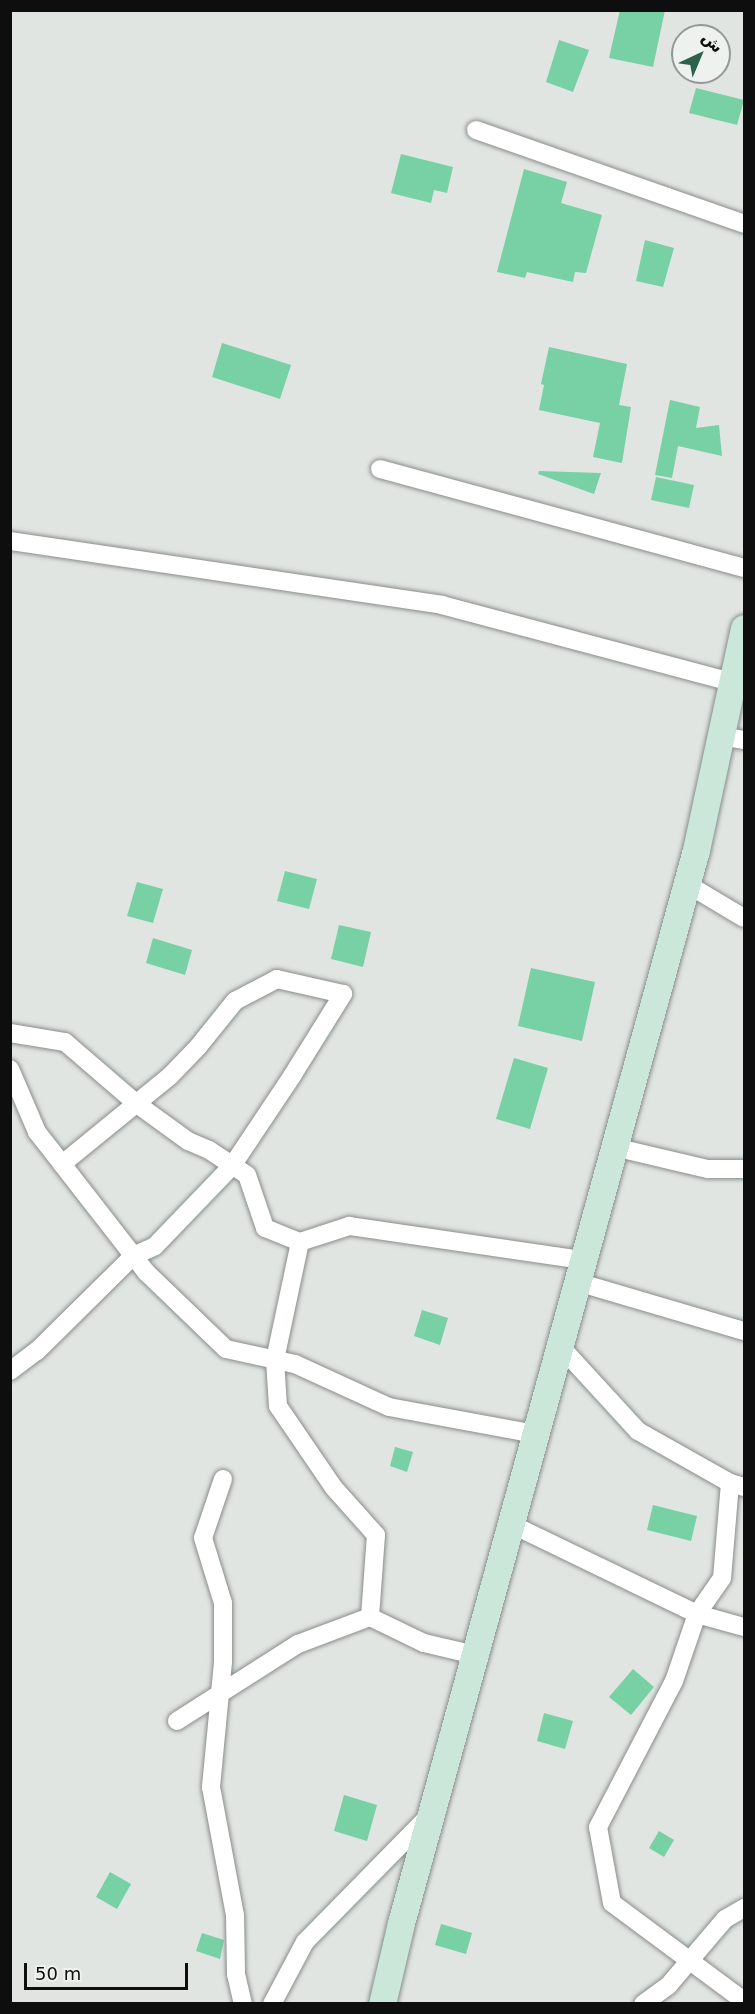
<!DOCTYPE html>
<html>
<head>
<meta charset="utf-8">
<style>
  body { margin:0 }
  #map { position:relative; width:755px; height:2014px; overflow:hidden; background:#e0e5e2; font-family:"DejaVu Sans",Cairo,sans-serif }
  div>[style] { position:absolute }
  .building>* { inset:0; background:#78d0a5 }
  .roads { filter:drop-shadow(0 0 2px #898d8b) drop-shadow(0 0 2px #898d8b) }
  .minor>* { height:18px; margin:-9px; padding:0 9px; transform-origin:9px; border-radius:9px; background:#fff }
  .secondary>* { height:27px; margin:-13.5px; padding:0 13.5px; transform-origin:13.5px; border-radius:13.5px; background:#cae7da }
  span { translate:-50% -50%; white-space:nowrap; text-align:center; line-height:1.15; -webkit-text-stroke:4.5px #edf2ef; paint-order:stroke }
  .frame { position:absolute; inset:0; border:12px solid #0d0e0d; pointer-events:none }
  .north { position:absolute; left:671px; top:24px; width:60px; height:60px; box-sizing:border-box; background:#edf2ef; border:2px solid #939795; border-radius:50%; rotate:44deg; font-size:16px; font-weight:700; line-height:24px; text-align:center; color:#0d0e0d }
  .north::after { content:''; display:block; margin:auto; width:21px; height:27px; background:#2c6349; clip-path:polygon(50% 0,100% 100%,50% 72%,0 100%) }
  .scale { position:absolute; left:24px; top:1963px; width:164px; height:27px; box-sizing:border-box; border:3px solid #0d0e0d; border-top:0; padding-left:8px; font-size:18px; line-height:21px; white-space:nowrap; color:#0d0e0d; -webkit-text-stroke:4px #edf2ef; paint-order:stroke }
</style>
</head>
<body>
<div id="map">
  <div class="building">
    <div style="clip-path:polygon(620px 10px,665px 10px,653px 67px,609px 58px)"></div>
    <div style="clip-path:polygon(559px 40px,589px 50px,573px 92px,546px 82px)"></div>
    <div style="clip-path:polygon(696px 88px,744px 100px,737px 125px,689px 113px)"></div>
    <div style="clip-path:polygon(401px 154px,453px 167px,447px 193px,434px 190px,431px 203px,391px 193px)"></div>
    <div style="clip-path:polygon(524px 169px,567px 182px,561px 203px,602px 215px,586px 273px,575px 272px,573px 282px,527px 272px,525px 278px,497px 272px)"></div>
    <div style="clip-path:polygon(645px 240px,674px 248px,663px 287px,636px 281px)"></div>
    <div style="clip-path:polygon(222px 343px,291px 365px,280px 399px,212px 377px)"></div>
    <div style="clip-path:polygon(549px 347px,627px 364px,619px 405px,631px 407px,622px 463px,593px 457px,600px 423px,539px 410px,544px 385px,541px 384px)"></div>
    <div style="clip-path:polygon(670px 400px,700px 407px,696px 428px,719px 425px,722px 456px,678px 446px,672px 478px,655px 475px)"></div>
    <div style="clip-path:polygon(539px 471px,601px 473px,594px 494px,538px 474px)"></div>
    <div style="clip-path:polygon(656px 477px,694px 485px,689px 508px,651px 500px)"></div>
    <div style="clip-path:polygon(285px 871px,317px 879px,309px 909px,277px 901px)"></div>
    <div style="clip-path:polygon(137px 882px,163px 889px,153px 923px,127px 916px)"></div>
    <div style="clip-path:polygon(339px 925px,371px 932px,363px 967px,331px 959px)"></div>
    <div style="clip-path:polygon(153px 938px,192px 950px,185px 975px,146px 963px)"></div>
    <div style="clip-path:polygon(531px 968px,595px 982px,582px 1041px,518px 1026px)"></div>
    <div style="clip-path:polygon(514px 1058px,548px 1068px,530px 1129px,496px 1119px)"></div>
    <div style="clip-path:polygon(422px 1310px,448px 1318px,440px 1345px,414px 1336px)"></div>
    <div style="clip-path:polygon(395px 1447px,413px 1452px,407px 1472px,390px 1466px)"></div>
    <div style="clip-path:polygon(653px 1505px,697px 1516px,691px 1541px,647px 1530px)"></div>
    <div style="clip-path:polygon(633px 1669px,654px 1687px,631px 1715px,609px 1697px)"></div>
    <div style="clip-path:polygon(544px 1713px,573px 1721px,565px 1749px,537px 1741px)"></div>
    <div style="clip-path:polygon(344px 1795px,377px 1805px,367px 1841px,334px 1831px)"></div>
    <div style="clip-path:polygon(659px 1831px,674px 1840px,664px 1857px,649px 1848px)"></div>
    <div style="clip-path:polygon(110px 1872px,131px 1884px,117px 1909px,96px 1897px)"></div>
    <div style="clip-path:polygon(441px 1924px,472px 1933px,466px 1954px,435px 1945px)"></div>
    <div style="clip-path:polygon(202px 1933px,224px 1940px,220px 1959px,196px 1951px)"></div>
  </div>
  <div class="roads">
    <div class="minor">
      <div style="left:476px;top:130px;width:284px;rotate:19.3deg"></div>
      <div style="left:380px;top:469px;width:377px;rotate:15.2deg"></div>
      <div style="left:10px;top:541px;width:437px;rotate:8.4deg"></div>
      <div style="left:442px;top:605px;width:300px;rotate:14.9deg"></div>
      <div style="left:721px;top:736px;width:23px;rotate:10deg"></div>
      <div style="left:687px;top:884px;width:66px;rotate:30.8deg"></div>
      <div style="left:10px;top:1033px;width:56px;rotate:9.3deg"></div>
      <div style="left:65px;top:1042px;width:95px;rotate:40.7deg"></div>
      <div style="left:137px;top:1104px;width:63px;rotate:36deg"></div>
      <div style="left:188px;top:1141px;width:23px;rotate:23deg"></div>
      <div style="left:209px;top:1150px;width:45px;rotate:33.3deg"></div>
      <div style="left:247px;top:1175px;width:56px;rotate:71.2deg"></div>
      <div style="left:265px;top:1228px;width:38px;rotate:22deg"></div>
      <div style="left:300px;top:1242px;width:52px;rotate:-18.1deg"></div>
      <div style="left:349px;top:1226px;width:236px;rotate:8.3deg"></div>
      <div style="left:10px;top:1069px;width:69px;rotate:66.8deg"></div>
      <div style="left:37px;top:1132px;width:41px;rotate:52deg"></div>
      <div style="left:62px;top:1164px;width:137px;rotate:52.1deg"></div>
      <div style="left:146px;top:1272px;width:111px;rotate:43.9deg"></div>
      <div style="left:226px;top:1349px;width:71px;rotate:12.3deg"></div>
      <div style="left:295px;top:1364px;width:103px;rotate:24.6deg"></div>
      <div style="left:389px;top:1407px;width:148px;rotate:10.5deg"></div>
      <div style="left:614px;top:1147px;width:97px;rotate:13.2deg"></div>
      <div style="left:708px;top:1169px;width:36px"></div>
      <div style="left:300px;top:1242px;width:121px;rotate:102deg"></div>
      <div style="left:275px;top:1360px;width:46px;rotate:86.3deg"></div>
      <div style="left:278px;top:1406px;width:99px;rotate:55.7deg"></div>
      <div style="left:334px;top:1488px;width:63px;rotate:48.2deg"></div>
      <div style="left:376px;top:1535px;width:82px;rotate:94.2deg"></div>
      <div style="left:577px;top:1282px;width:174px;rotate:16.4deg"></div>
      <div style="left:560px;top:1346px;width:115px;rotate:47.5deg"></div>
      <div style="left:638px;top:1431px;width:106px;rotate:29.5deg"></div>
      <div style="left:730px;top:1483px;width:15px;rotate:16deg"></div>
      <div style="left:10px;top:1371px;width:34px;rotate:-37deg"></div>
      <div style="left:37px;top:1351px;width:135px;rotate:-44.7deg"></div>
      <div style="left:133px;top:1256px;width:24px;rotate:-24deg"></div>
      <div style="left:155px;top:1246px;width:111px;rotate:-46.1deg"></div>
      <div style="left:232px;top:1166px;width:108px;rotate:-56.3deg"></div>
      <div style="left:292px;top:1076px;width:97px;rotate:-58.1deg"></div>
      <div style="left:343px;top:994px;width:68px;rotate:-167.2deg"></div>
      <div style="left:277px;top:979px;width:47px;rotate:152.4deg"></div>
      <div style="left:235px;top:1001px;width:59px;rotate:128.8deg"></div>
      <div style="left:198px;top:1047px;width:40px;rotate:134deg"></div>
      <div style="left:170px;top:1076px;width:139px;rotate:140.8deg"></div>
      <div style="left:223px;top:1479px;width:62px;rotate:108.7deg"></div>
      <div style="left:203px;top:1538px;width:68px;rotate:72.9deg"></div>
      <div style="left:223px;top:1603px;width:59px;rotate:90deg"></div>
      <div style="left:223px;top:1662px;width:126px;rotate:95.5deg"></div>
      <div style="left:211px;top:1787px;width:130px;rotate:79.4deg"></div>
      <div style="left:235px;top:1915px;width:59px;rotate:89deg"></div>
      <div style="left:236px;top:1974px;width:31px;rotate:77deg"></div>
      <div style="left:730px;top:1483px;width:95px;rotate:94.8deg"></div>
      <div style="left:722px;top:1578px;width:44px;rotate:124.8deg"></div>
      <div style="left:697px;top:1614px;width:71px;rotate:108.9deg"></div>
      <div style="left:674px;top:1681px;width:165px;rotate:117.5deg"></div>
      <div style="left:598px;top:1827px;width:77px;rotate:79.6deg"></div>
      <div style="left:612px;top:1903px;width:164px;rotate:36.6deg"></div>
      <div style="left:511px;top:1524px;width:207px;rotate:25.8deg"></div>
      <div style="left:697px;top:1614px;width:49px;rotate:15.5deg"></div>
      <div style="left:177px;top:1721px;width:143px;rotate:-32.5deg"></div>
      <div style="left:298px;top:1644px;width:77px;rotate:-20.6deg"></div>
      <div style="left:370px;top:1617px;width:60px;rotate:25.7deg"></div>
      <div style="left:424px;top:1643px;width:52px;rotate:13.2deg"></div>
      <div style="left:272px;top:2004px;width:70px;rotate:-62deg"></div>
      <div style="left:305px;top:1942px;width:174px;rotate:-45.5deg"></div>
      <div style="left:643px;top:2004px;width:31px;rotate:-36deg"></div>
      <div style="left:668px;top:1986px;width:88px;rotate:-49.6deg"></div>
      <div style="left:725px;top:1919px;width:22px;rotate:-30deg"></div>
    </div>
    <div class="secondary">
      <div style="left:382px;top:2004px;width:83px;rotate:-76.8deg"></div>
      <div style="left:401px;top:1923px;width:1113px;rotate:-74.63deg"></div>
      <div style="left:696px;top:850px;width:227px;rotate:-77.8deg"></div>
    </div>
  </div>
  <div class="frame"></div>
  <div class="north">ش</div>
  <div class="scale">50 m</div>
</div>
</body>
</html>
